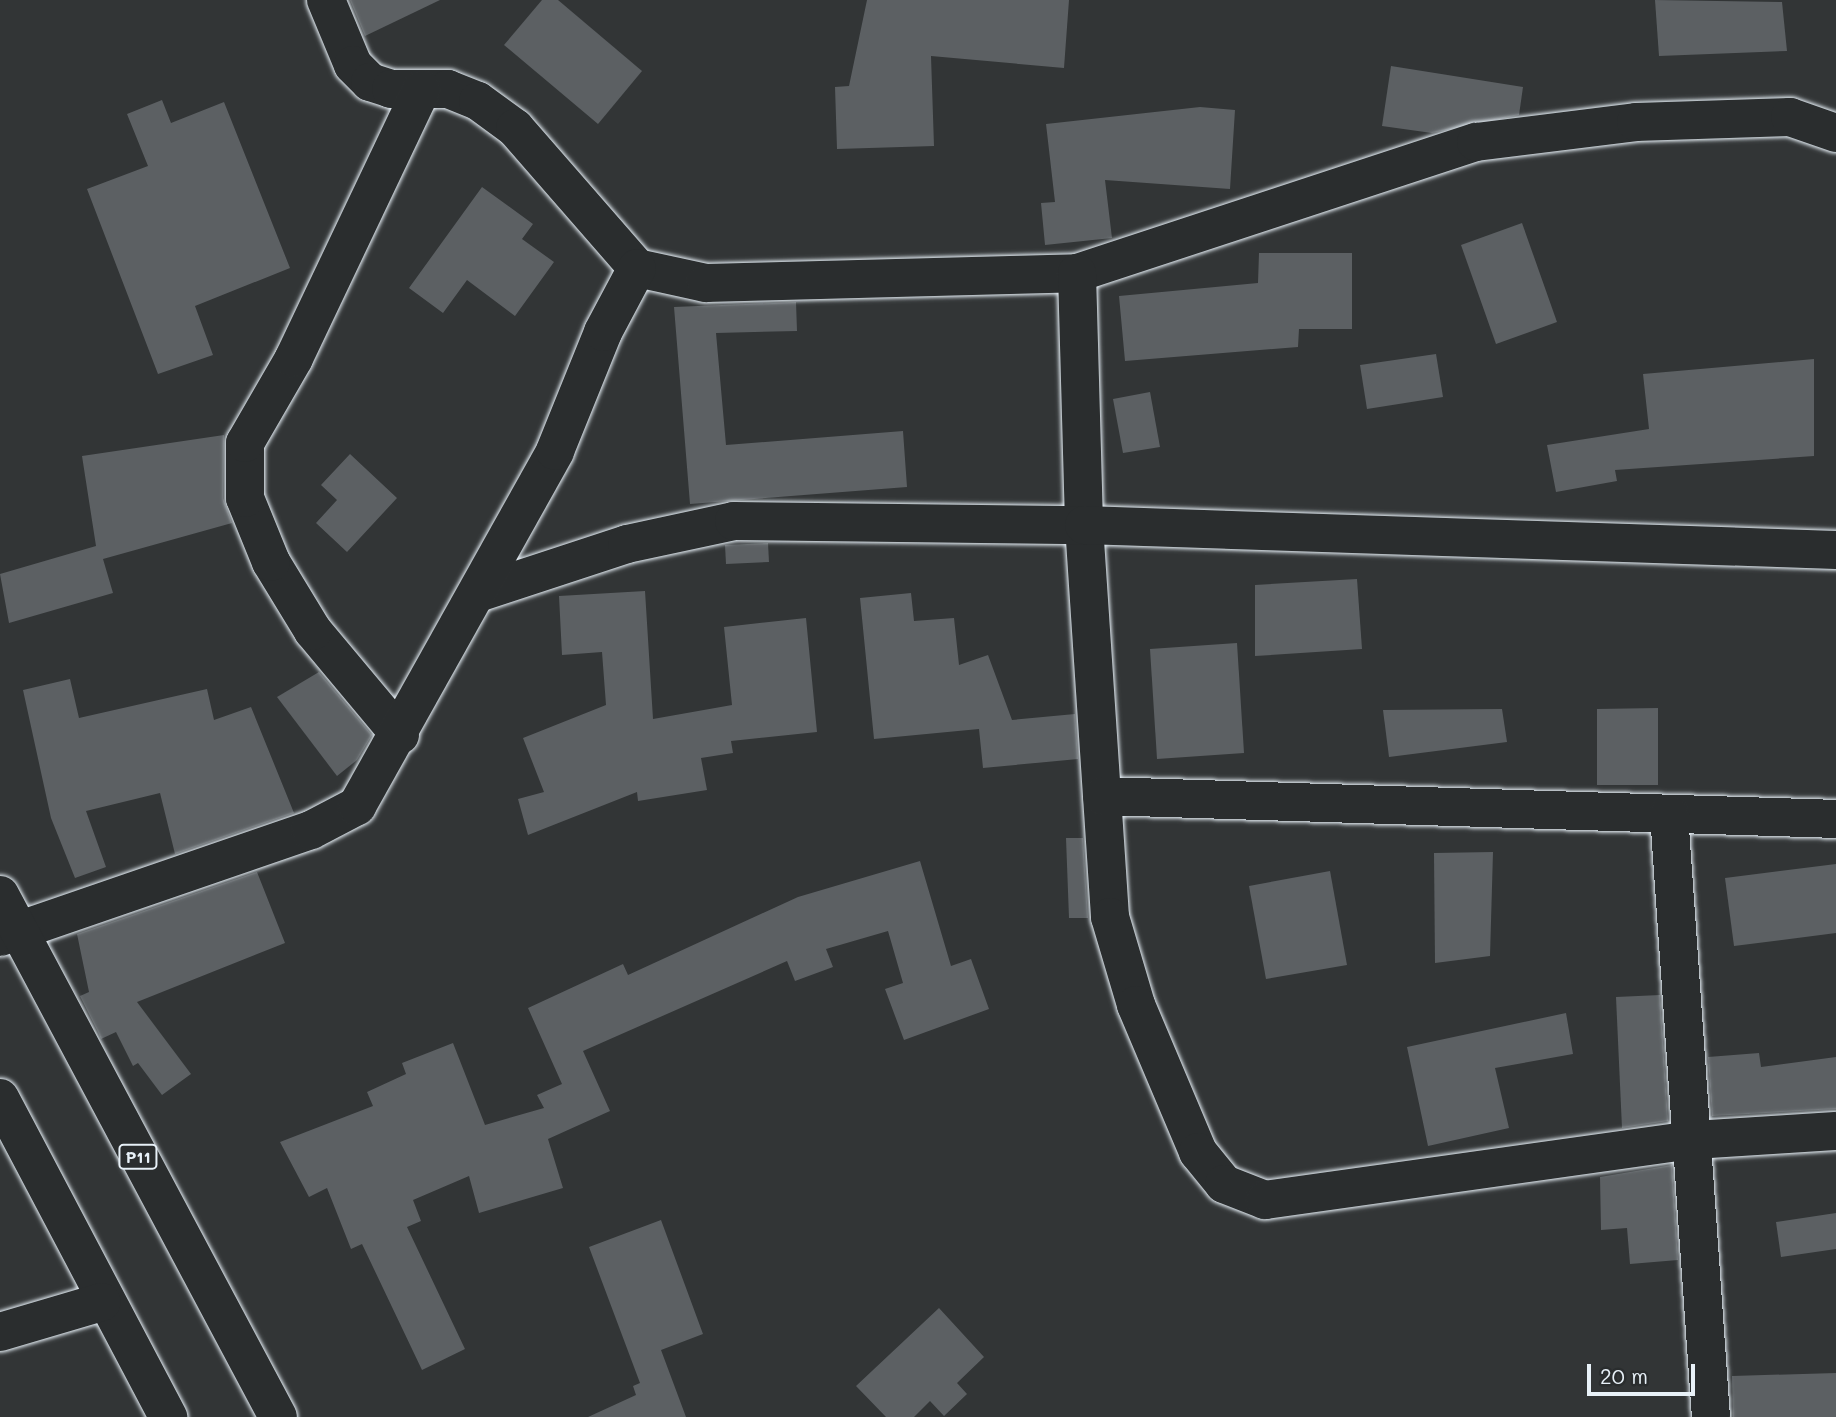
<!DOCTYPE html>
<html>
<head>
<meta charset="utf-8">
<style>
  body { margin:0 }
  #map { position:relative; width:1836px; height:1417px; overflow:hidden; background:#323536; font-family:Mali,sans-serif }
  div>[style] { position:absolute }
  .building>* { inset:0; background:#5c6063 }
  .roads { filter:drop-shadow(0 0 2px #e8f1f8) drop-shadow(0 0 2px #e8f1f8) }
  .minor>* { height:38px; margin:-19px; padding:0 19px; transform-origin:19px; border-radius:19px; background:#2a2d2e }
  .primary>* { height:38px; margin:-19px; padding:0 19px; transform-origin:19px; border-radius:19px; background:#2a2d2e }
  span { translate:-50% -50%; white-space:nowrap; text-align:center; line-height:1.15; -webkit-text-stroke:6px #2a2d2e; paint-order:stroke }
  .shield-label span { padding:2px 5px; background:#2a2d2e; border:2px solid; border-radius:5px; -webkit-text-stroke-width:0 }
  .shield-label { font-size:16px; color:#e8f1f8; font-weight:700 }
  .scale { position:absolute; left:1587px; top:1364px; width:108px; height:32px; box-sizing:border-box; border:4px solid #e8f1f8; border-top:0; padding-left:9px; font-size:21px; line-height:24px; white-space:nowrap; color:#e8f1f8; -webkit-text-stroke:5px #2a2d2e; paint-order:stroke }
</style>
</head>
<body>
<div id="map">
  <div class="building">
    <div style="clip-path:polygon(350px 0,440px 0,365px 36px)"></div>
    <div style="clip-path:polygon(542px 0,558px 0,642px 71px,598px 124px,504px 45px)"></div>
    <div style="clip-path:polygon(867px 0,1069px 0,1064px 68px,931px 56px,934px 146px,837px 149px,835px 87px,849px 86px)"></div>
    <div style="clip-path:polygon(1655px 0,1782px 2px,1787px 51px,1659px 56px)"></div>
    <div style="clip-path:polygon(1391px 66px,1523px 87px,1519px 115px,1432px 133px,1382px 126px)"></div>
    <div style="clip-path:polygon(162px 100px,171px 123px,224px 102px,290px 268px,195px 306px,213px 355px,158px 374px,87px 189px,148px 166px,127px 114px)"></div>
    <div style="clip-path:polygon(1200px 107px,1235px 110px,1230px 189px,1105px 180px,1112px 238px,1045px 245px,1041px 203px,1055px 202px,1046px 124px)"></div>
    <div style="clip-path:polygon(482px 187px,533px 224px,522px 239px,554px 262px,515px 316px,467px 280px,443px 313px,409px 288px)"></div>
    <div style="clip-path:polygon(1522px 223px,1557px 322px,1496px 344px,1461px 245px)"></div>
    <div style="clip-path:polygon(1259px 253px,1352px 253px,1352px 329px,1299px 329px,1298px 347px,1125px 361px,1119px 296px,1258px 283px)"></div>
    <div style="clip-path:polygon(796px 302px,797px 331px,716px 333px,726px 445px,903px 431px,907px 487px,690px 504px,674px 307px)"></div>
    <div style="clip-path:polygon(1436px 354px,1443px 397px,1367px 409px,1360px 365px)"></div>
    <div style="clip-path:polygon(1814px 359px,1814px 456px,1615px 470px,1617px 481px,1556px 492px,1547px 445px,1649px 429px,1643px 374px)"></div>
    <div style="clip-path:polygon(1150px 392px,1160px 447px,1123px 453px,1113px 399px)"></div>
    <div style="clip-path:polygon(224px 435px,223px 498px,232px 523px,103px 559px,113px 593px,9px 623px,0 574px,96px 546px,82px 456px)"></div>
    <div style="clip-path:polygon(350px 454px,397px 498px,347px 552px,316px 523px,337px 500px,321px 485px)"></div>
    <div style="clip-path:polygon(768px 543px,769px 562px,726px 564px,725px 545px)"></div>
    <div style="clip-path:polygon(1357px 579px,1362px 649px,1255px 656px,1255px 585px)"></div>
    <div style="clip-path:polygon(645px 591px,653px 719px,732px 705px,724px 627px,806px 618px,817px 732px,731px 741px,733px 753px,701px 758px,707px 790px,638px 801px,637px 792px,528px 835px,518px 799px,544px 792px,523px 738px,606px 705px,602px 652px,562px 655px,559px 596px)"></div>
    <div style="clip-path:polygon(911px 593px,914px 621px,954px 618px,959px 665px,988px 655px,1012px 720px,1075px 714px,1078px 759px,983px 768px,979px 729px,874px 739px,860px 598px)"></div>
    <div style="clip-path:polygon(1237px 643px,1244px 753px,1157px 759px,1150px 649px)"></div>
    <div style="clip-path:polygon(319px 672px,372px 735px,357px 760px,337px 776px,277px 697px)"></div>
    <div style="clip-path:polygon(70px 679px,79px 718px,207px 689px,214px 720px,251px 707px,294px 813px,175px 854px,160px 793px,86px 811px,106px 867px,75px 878px,51px 818px,23px 690px)"></div>
    <div style="clip-path:polygon(1658px 708px,1658px 785px,1597px 785px,1597px 709px)"></div>
    <div style="clip-path:polygon(1502px 709px,1507px 742px,1389px 757px,1383px 710px)"></div>
    <div style="clip-path:polygon(1066px 838px,1083px 838px,1088px 918px,1069px 918px)"></div>
    <div style="clip-path:polygon(1493px 852px,1490px 956px,1435px 963px,1434px 853px)"></div>
    <div style="clip-path:polygon(920px 861px,951px 966px,971px 959px,989px 1009px,904px 1040px,885px 989px,903px 983px,888px 931px,826px 949px,833px 967px,795px 981px,787px 961px,583px 1051px,610px 1111px,548px 1139px,563px 1188px,479px 1213px,469px 1176px,413px 1200px,421px 1221px,407px 1227px,465px 1349px,422px 1370px,362px 1244px,351px 1249px,327px 1188px,309px 1197px,280px 1142px,373px 1106px,367px 1092px,406px 1074px,402px 1063px,453px 1043px,485px 1125px,544px 1108px,537px 1095px,562px 1084px,528px 1008px,623px 964px,628px 975px,798px 897px)"></div>
    <div style="clip-path:polygon(1836px 864px,1836px 933px,1734px 946px,1725px 878px)"></div>
    <div style="clip-path:polygon(1330px 871px,1347px 965px,1266px 979px,1249px 886px)"></div>
    <div style="clip-path:polygon(257px 872px,285px 943px,137px 1002px,191px 1074px,162px 1095px,138px 1063px,133px 1066px,116px 1032px,101px 1039px,98px 1032px,80px 996px,89px 992px,77px 934px)"></div>
    <div style="clip-path:polygon(1660px 995px,1668px 1121px,1622px 1128px,1616px 997px)"></div>
    <div style="clip-path:polygon(1566px 1013px,1573px 1054px,1495px 1068px,1509px 1128px,1428px 1146px,1407px 1047px)"></div>
    <div style="clip-path:polygon(1759px 1053px,1761px 1067px,1836px 1057px,1836px 1109px,1712px 1116px,1708px 1057px)"></div>
    <div style="clip-path:polygon(1672px 1165px,1678px 1260px,1630px 1264px,1627px 1228px,1601px 1230px,1600px 1177px)"></div>
    <div style="clip-path:polygon(1836px 1213px,1836px 1249px,1781px 1257px,1776px 1222px)"></div>
    <div style="clip-path:polygon(661px 1220px,703px 1334px,661px 1350px,686px 1417px,588px 1417px,636px 1395px,633px 1386px,640px 1383px,589px 1247px)"></div>
    <div style="clip-path:polygon(939px 1308px,984px 1357px,957px 1383px,967px 1394px,944px 1416px,930px 1401px,914px 1417px,886px 1417px,856px 1386px)"></div>
    <div style="clip-path:polygon(1836px 1373px,1836px 1417px,1733px 1417px,1732px 1376px)"></div>
  </div>
  <div class="roads">
    <div class="minor">
      <div style="left:326px;top:0;width:70px;rotate:67.4deg"></div>
      <div style="left:353px;top:65px;width:24px;rotate:45deg"></div>
      <div style="left:370px;top:82px;width:22px;rotate:18deg"></div>
      <div style="left:391px;top:89px;width:57px"></div>
      <div style="left:448px;top:89px;width:32px;rotate:22deg"></div>
      <div style="left:478px;top:101px;width:46px;rotate:36.1deg"></div>
      <div style="left:515px;top:128px;width:186px;rotate:48.9deg"></div>
      <div style="left:637px;top:268px;width:71px;rotate:12.3deg"></div>
      <div style="left:706px;top:283px;width:371px;rotate:-1.5deg"></div>
      <div style="left:1077px;top:273px;width:420px;rotate:-18.2deg"></div>
      <div style="left:1476px;top:142px;width:161px;rotate:-7.1deg"></div>
      <div style="left:1636px;top:122px;width:154px;rotate:-1.9deg"></div>
      <div style="left:1790px;top:117px;width:49px;rotate:19.2deg"></div>
      <div style="left:1077px;top:273px;width:252px;rotate:88.4deg"></div>
      <div style="left:1084px;top:525px;width:393px;rotate:86.2deg"></div>
      <div style="left:1110px;top:917px;width:92px;rotate:73.5deg"></div>
      <div style="left:1136px;top:1005px;width:160px;rotate:67.1deg"></div>
      <div style="left:1198px;top:1152px;width:41px;rotate:50.9deg"></div>
      <div style="left:1224px;top:1184px;width:44px;rotate:21.3deg"></div>
      <div style="left:1265px;top:1200px;width:432px;rotate:-8deg"></div>
      <div style="left:1693px;top:1140px;width:143px;rotate:-3.6deg"></div>
      <div style="left:478px;top:593px;width:157px;rotate:-18.2deg"></div>
      <div style="left:627px;top:544px;width:109px;rotate:-12.1deg"></div>
      <div style="left:734px;top:521px;width:350px;rotate:0.7deg"></div>
      <div style="left:1084px;top:525px;width:752px;rotate:1.9deg"></div>
      <div style="left:400px;top:735px;width:136px;rotate:-129.9deg"></div>
      <div style="left:313px;top:631px;width:81px;rotate:-121.3deg"></div>
      <div style="left:271px;top:562px;width:69px;rotate:-112.1deg"></div>
      <div style="left:245px;top:498px;width:55px;rotate:-90deg"></div>
      <div style="left:245px;top:443px;width:98px;rotate:-60deg"></div>
      <div style="left:294px;top:358px;width:297px;rotate:-64.6deg"></div>
      <div style="left:1102px;top:796px;width:734px;rotate:1.79deg"></div>
      <div style="left:1669px;top:814px;width:604px;rotate:86.02deg"></div>
      <div style="left:0;top:937px;width:329px;rotate:-19deg"></div>
      <div style="left:311px;top:830px;width:52px;rotate:-27.6deg"></div>
      <div style="left:357px;top:806px;width:406px;rotate:-60.8deg"></div>
      <div style="left:555px;top:451px;width:128px;rotate:-68deg"></div>
      <div style="left:603px;top:332px;width:72px;rotate:-62deg"></div>
      <div style="left:0;top:1098px;width:361px;rotate:62.2deg"></div>
      <div style="left:0;top:1332px;width:106px;rotate:-16.4deg"></div>
    </div>
    <div class="primary">
      <div style="left:0;top:895px;width:591px;rotate:61.96deg"></div>
    </div>
  </div>
  <div class="shield-label">
    <span style="left:138px;top:1157px">P11</span>
  </div>
  <div class="scale">20 m</div>
</div>
</body>
</html>
